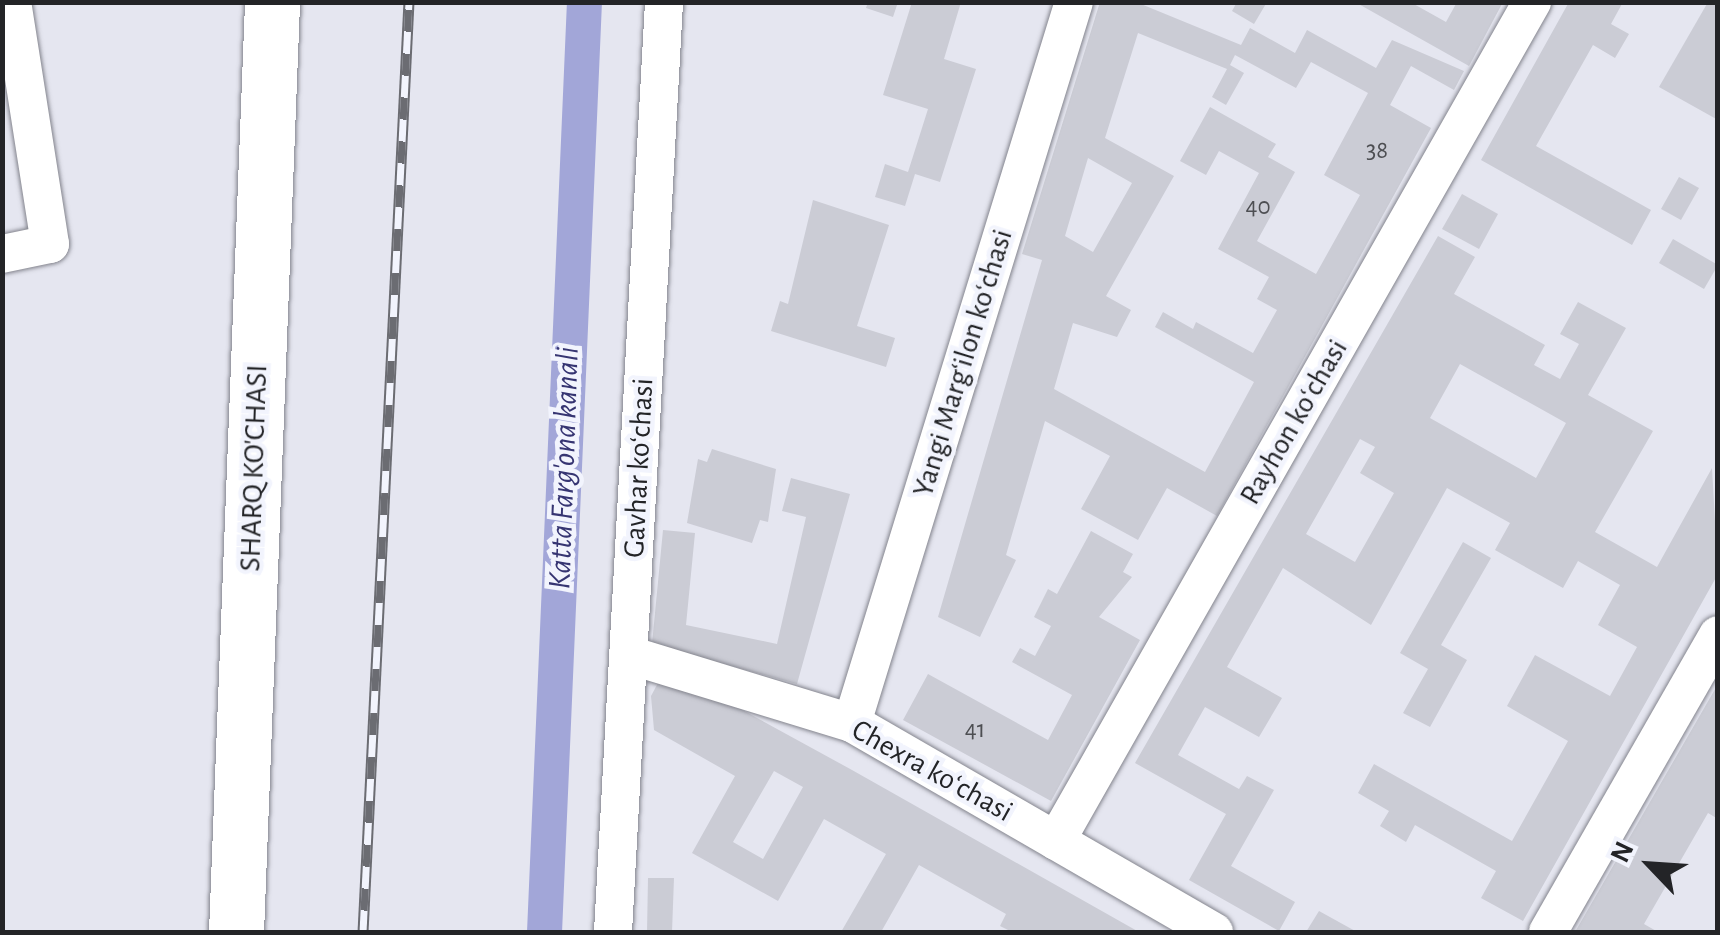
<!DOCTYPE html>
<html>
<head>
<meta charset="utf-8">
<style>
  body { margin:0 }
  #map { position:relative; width:1720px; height:935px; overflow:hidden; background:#e5e6f0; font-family:"Alegreya Sans",sans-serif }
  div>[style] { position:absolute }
  .canal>* { height:35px; margin:-17.5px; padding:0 17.5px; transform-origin:17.5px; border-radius:17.5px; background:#a2a6d8 }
  .building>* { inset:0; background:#cbccd5 }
  .roads { filter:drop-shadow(0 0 2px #83848d) drop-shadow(0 0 2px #83848d) }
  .minor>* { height:38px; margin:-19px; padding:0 19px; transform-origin:19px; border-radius:19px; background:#fff }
  .secondary>* { height:55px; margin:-27.5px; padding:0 27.5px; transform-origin:27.5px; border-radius:27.5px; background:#fff }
  .rail>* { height:11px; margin-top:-5.5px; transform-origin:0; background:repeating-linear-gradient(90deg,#f2f4fd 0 22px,#6b6c72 0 44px); box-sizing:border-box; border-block:2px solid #6b6c72 }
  span { translate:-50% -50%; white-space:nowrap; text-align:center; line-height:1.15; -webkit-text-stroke:9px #f2f4fd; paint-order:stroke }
  .number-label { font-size:25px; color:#4d4e52 }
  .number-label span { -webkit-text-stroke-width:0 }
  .street-label { font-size:30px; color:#232427 }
  .water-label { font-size:32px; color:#363572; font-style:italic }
  .frame { position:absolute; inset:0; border:5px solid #232427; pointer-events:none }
  .north { position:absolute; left:1600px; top:815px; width:100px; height:100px; -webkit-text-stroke:8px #f2f4fd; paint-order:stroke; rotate:295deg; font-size:28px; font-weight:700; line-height:40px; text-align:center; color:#232427 }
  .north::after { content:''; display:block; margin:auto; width:35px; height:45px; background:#232427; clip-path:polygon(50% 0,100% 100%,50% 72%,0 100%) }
</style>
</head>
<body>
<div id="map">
  <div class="canal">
    <div style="left:544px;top:932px;width:931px;rotate:-87.54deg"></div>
  </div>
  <div class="building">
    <div style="clip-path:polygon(868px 2px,898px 2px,893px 17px,866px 8px)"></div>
    <div style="clip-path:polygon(912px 2px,961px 2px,944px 59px,976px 69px,940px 182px,915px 174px,905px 206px,875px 197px,885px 164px,908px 172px,928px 109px,883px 95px)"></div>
    <div style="clip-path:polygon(evenodd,1100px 2px,1136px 2px,1241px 45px,1250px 28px,1295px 53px,1307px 30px,1376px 68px,1392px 40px,1464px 71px,1454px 90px,1411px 66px,1390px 105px,1431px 128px,1217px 516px,1167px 488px,1138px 540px,1081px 509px,1110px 456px,1045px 421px,1006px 555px,1016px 560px,980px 637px,938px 617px,1042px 260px,1022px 254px,1100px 2px,1138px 33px,1227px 69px,1212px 97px,1226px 105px,1244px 73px,1230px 65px,1235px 55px,1296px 88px,1311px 62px,1368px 93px,1324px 175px,1360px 195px,1316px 274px,1257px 241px,1295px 172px,1268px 157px,1276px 144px,1210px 107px,1180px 161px,1206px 175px,1219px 151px,1259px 173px,1218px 249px,1269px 277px,1257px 299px,1277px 310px,1253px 353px,1196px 322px,1193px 329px,1163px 312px,1155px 327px,1254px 382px,1205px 472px,1054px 389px,1073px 323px,1117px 337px,1131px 310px,1106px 296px,1174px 176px,1105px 138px,1138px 33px,1100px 2px,1088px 158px,1132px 183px,1093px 252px,1065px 236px,1088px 158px)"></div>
    <div style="clip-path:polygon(1237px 2px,1267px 2px,1254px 24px,1232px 11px)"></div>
    <div style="clip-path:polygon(1355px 2px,1412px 3px,1446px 22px,1457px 2px,1503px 2px,1469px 66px)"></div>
    <div style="clip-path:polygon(1569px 2px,1623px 2px,1611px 24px,1629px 34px,1615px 58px,1593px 45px,1536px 146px,1651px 210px,1632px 245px,1481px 160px)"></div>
    <div style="clip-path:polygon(1708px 2px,1718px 2px,1718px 120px,1659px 87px)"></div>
    <div style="clip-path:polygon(1679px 177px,1699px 188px,1681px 220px,1661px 209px)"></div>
    <div style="clip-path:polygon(1462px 194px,1498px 214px,1479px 249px,1442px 229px)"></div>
    <div style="clip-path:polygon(813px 200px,889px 225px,857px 326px,895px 338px,886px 367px,771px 331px,780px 301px,788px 304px)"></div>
    <div style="clip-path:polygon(evenodd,1438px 236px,1475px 257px,1454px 294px,1545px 345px,1534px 365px,1560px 379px,1579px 344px,1560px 334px,1578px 302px,1626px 328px,1588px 395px,1653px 431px,1595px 532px,1657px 567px,1712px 468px,1718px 574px,1523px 921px,1481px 898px,1496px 871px,1415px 825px,1406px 842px,1380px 826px,1389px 811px,1358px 793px,1374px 764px,1512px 841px,1568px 741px,1507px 706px,1535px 655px,1610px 696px,1637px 647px,1598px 625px,1620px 585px,1578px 561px,1563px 588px,1495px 550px,1510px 523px,1447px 488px,1371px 625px,1283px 568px,1227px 667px,1282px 698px,1259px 737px,1205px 707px,1178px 755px,1239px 789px,1247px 776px,1274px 790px,1231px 866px,1295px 902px,1279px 931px,1189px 880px,1226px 814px,1135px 763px,1438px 236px,1460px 364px,1566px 423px,1536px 478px,1430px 418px,1460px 364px,1438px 236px,1360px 439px,1375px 447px,1360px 473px,1394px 493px,1355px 562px,1306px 534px,1360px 439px)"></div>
    <div style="clip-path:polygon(1673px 239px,1718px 265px,1704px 289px,1659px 263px)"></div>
    <div style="clip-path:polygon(712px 449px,776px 469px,768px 522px,760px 520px,752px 543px,687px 523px,698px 459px,707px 462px)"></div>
    <div style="clip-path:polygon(791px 478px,850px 494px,797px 684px,652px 644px,663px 530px,695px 533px,686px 625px,777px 644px,806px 517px,782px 511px)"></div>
    <div style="clip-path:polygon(1091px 531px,1133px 554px,1123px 572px,1132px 577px,1099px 617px,1140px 640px,1051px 801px,903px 720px,928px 674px,1048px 740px,1072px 695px,1012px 662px,1020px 648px,1035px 656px,1051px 626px,1034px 617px,1048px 589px,1057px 594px)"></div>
    <div style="clip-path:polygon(1463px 542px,1491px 558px,1441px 645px,1467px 660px,1430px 727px,1403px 713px,1428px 669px,1400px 653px)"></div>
    <div style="clip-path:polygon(evenodd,666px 668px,852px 770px,1139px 932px,1012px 932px,1000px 926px,1006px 914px,919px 865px,881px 932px,841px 932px,886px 854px,824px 819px,778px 901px,692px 853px,735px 776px,654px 730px,651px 696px,666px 668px,774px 771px,803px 787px,763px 859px,733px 842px,774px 771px)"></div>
    <div style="clip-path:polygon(1718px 684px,1718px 819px,1708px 813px,1644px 924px,1658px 932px,1575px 932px)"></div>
    <div style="clip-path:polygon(648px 878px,674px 878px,672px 932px,647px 932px)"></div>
    <div style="clip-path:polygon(1319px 911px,1357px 932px,1306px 932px)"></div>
  </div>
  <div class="roads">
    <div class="minor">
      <div style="left:2px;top:254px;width:49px;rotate:-11.8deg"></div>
      <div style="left:50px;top:244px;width:245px;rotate:-98.9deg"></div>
      <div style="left:629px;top:655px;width:233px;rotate:17deg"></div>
      <div style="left:852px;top:723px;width:418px;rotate:30deg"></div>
      <div style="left:852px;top:723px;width:754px;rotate:-72.89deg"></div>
      <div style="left:1056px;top:841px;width:965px;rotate:-60.43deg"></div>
      <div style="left:613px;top:932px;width:931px;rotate:-86.86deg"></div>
      <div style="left:1548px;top:932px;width:342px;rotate:-60.2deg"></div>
    </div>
    <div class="secondary">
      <div style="left:236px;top:932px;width:931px;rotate:-87.78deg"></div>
    </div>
  </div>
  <div class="rail">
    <div style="left:363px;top:932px;width:931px;rotate:-87.17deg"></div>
  </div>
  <div class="number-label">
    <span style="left:1377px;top:151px">38</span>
    <span style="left:1258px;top:207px">40</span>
    <span style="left:975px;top:730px">41</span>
  </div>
  <div class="street-label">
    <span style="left:963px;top:363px;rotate:-73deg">Yangi Margʻilon koʻchasi</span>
    <span style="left:1294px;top:422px;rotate:-60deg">Rayhon koʻchasi</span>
    <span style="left:254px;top:468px;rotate:-88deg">SHARQ KO'CHASI</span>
    <span style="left:639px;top:468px;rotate:-87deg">Gavhar koʻchasi</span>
    <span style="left:932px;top:771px;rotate:29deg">Chexra koʻchasi</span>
  </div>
  <div class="water-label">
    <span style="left:564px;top:468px;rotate:-88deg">Katta Farg'ona kanali</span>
  </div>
  <div class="frame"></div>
  <div class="north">N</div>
</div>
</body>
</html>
